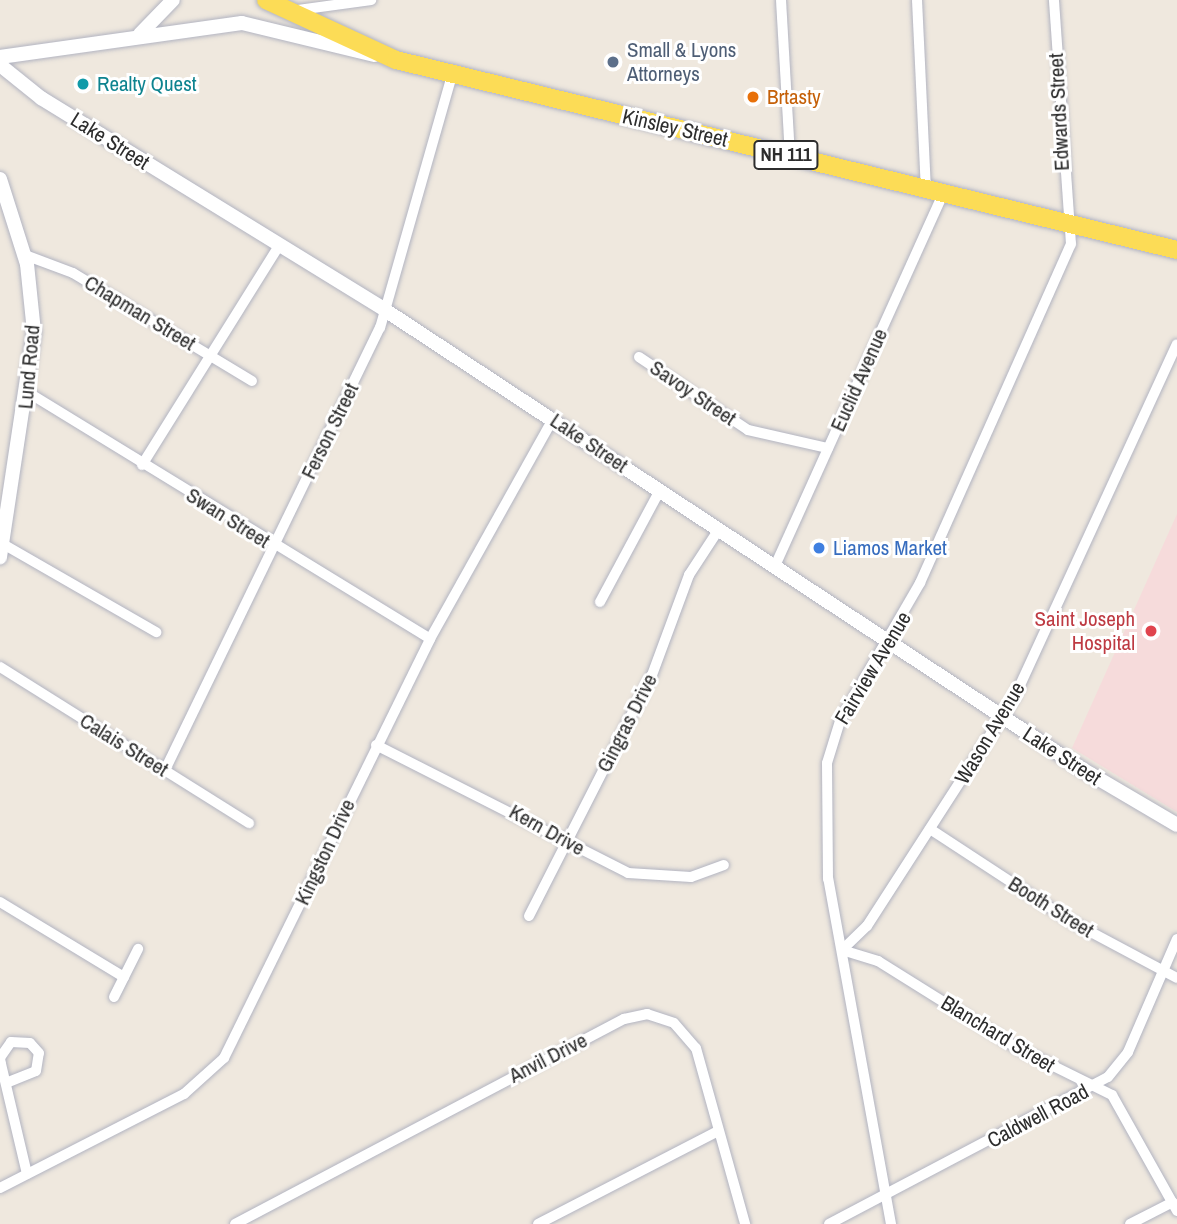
<!DOCTYPE html>
<html>
<head>
<meta charset="utf-8">
<style>
  body { margin:0 }
  #map { position:relative; width:1177px; height:1224px; overflow:hidden; background:#efe8de; font-family:"Archivo Narrow",sans-serif }
  div>[style] { position:absolute }
  .medical>* { inset:0; background:#f6dbdb }
  .roads { filter:drop-shadow(0 0 2px #b2b4c1) drop-shadow(0 0 2px #b2b4c1) }
  .minor>* { height:10px; margin:-5px; padding:0 5px; transform-origin:5px; border-radius:5px; background:#fff }
  .tertiary>* { height:14px; margin:-7px; padding:0 7px; transform-origin:7px; border-radius:7px; background:#fff }
  .primary>* { height:18px; margin:-9px; padding:0 9px; transform-origin:9px; border-radius:9px; background:#fcdc56 }
  .dots>* { width:19px; height:19px; translate:-50% -50%; box-sizing:border-box; border:4px solid #fff; border-radius:50% }
  span { translate:-50% -50%; white-space:nowrap; text-align:center; line-height:1.15; -webkit-text-stroke:6px #fff; paint-order:stroke }
  .shield-label span { padding:2px 5px; background:#fff; border:2px solid; border-radius:5px; -webkit-text-stroke-width:0 }
  .shield-label { font-size:19px; color:#2d2d2d; font-weight:700 }
  .service-label { font-size:21px; color:#4e5e75 }
  .left { translate:0 -50%; text-align:left }
  .culture-label { font-size:21px; color:#0d838f }
  .food-label { font-size:21px; color:#c56008 }
  .street-label { font-size:21px; color:#2d2d2d }
  .shop-label { font-size:21px; color:#366cbe }
  .health-label { font-size:21px; color:#be3a42 }
  .right { translate:-100% -50%; text-align:right }
</style>
</head>
<body>
<div id="map">
  <div class="medical">
    <div style="clip-path:polygon(1177px 514px,1177px 812px,1072px 748px)"></div>
  </div>
  <div class="roads">
    <div class="minor">
      <div style="left:781px;top:0;width:156px;rotate:86.7deg"></div>
      <div style="left:917px;top:0;width:189px;rotate:87.3deg"></div>
      <div style="left:298px;top:10px;width:74px;rotate:-7.8deg"></div>
      <div style="left:25px;top:255px;width:51px;rotate:20.6deg"></div>
      <div style="left:73px;top:273px;width:209px;rotate:31.1deg"></div>
      <div style="left:639px;top:357px;width:131px;rotate:33.8deg"></div>
      <div style="left:748px;top:430px;width:82px;rotate:12.7deg"></div>
      <div style="left:29px;top:393px;width:470px;rotate:31.5deg"></div>
      <div style="left:142px;top:465px;width:258px;rotate:-58deg"></div>
      <div style="left:3px;top:544px;width:177px;rotate:29.9deg"></div>
      <div style="left:775px;top:566px;width:408px;rotate:-65.7deg"></div>
      <div style="left:600px;top:602px;width:127px;rotate:-61.8deg"></div>
      <div style="left:0;top:667px;width:294px;rotate:32.1deg"></div>
      <div style="left:376px;top:745px;width:283px;rotate:26.9deg"></div>
      <div style="left:628px;top:873px;width:63px;rotate:3.6deg"></div>
      <div style="left:691px;top:877px;width:35px;rotate:-20deg"></div>
      <div style="left:165px;top:770px;width:492px;rotate:-64.1deg"></div>
      <div style="left:380px;top:328px;width:263px;rotate:-74.1deg"></div>
      <div style="left:930px;top:829px;width:170px;rotate:33.2deg"></div>
      <div style="left:1072px;top:922px;width:119px;rotate:28.1deg"></div>
      <div style="left:0;top:902px;width:145px;rotate:31.2deg"></div>
      <div style="left:529px;top:916px;width:271px;rotate:-63deg"></div>
      <div style="left:652px;top:675px;width:107px;rotate:-69.7deg"></div>
      <div style="left:689px;top:575px;width:55px;rotate:-56.9deg"></div>
      <div style="left:842px;top:950px;width:35px;rotate:-44deg"></div>
      <div style="left:867px;top:926px;width:274px;rotate:-57.2deg"></div>
      <div style="left:1015px;top:696px;width:387px;rotate:-65.3deg"></div>
      <div style="left:842px;top:950px;width:38px;rotate:17deg"></div>
      <div style="left:878px;top:961px;width:164px;rotate:32deg"></div>
      <div style="left:1017px;top:1048px;width:106px;rotate:26.3deg"></div>
      <div style="left:1112px;top:1095px;width:133px;rotate:60.7deg"></div>
      <div style="left:114px;top:997px;width:54px;rotate:-63.4deg"></div>
      <div style="left:6px;top:1083px;width:32px;rotate:-22deg"></div>
      <div style="left:36px;top:1071px;width:18px;rotate:-81deg"></div>
      <div style="left:39px;top:1053px;width:13px;rotate:-132deg"></div>
      <div style="left:30px;top:1043px;width:19px;rotate:-177deg"></div>
      <div style="left:11px;top:1042px;width:19px;rotate:125deg"></div>
      <div style="left:0;top:1058px;width:6px;rotate:81deg"></div>
      <div style="left:1px;top:1064px;width:113px;rotate:76.7deg"></div>
      <div style="left:0;top:1188px;width:207px;rotate:-27.1deg"></div>
      <div style="left:184px;top:1094px;width:54px;rotate:-42deg"></div>
      <div style="left:224px;top:1058px;width:467px;rotate:-63.8deg"></div>
      <div style="left:430px;top:639px;width:252px;rotate:-60.8deg"></div>
      <div style="left:235px;top:1224px;width:440px;rotate:-27.8deg"></div>
      <div style="left:624px;top:1019px;width:24px;rotate:-12deg"></div>
      <div style="left:647px;top:1014px;width:28px;rotate:18deg"></div>
      <div style="left:674px;top:1023px;width:33px;rotate:49deg"></div>
      <div style="left:696px;top:1048px;width:183px;rotate:74.4deg"></div>
      <div style="left:538px;top:1224px;width:200px;rotate:-27.3deg"></div>
      <div style="left:829px;top:1224px;width:315px;rotate:-27.8deg"></div>
      <div style="left:1108px;top:1077px;width:32px;rotate:-51deg"></div>
      <div style="left:1128px;top:1052px;width:123px;rotate:-66.6deg"></div>
      <div style="left:891px;top:1224px;width:351px;rotate:-100.3deg"></div>
      <div style="left:828px;top:879px;width:116px;rotate:-90.5deg"></div>
      <div style="left:827px;top:763px;width:44px;rotate:-72.8deg"></div>
      <div style="left:840px;top:721px;width:160px;rotate:-59.9deg"></div>
      <div style="left:920px;top:583px;width:371px;rotate:-66deg"></div>
      <div style="left:1071px;top:244px;width:245px;rotate:-94deg"></div>
      <div style="left:1130px;top:1224px;width:48px;rotate:-27.1deg"></div>
    </div>
    <div class="tertiary">
      <div style="left:140px;top:34px;width:47px;rotate:-45.9deg"></div>
      <div style="left:0;top:57px;width:244px;rotate:-8deg"></div>
      <div style="left:242px;top:23px;width:136px;rotate:13.6deg"></div>
      <div style="left:0;top:65px;width:53px;rotate:38.8deg"></div>
      <div style="left:41px;top:98px;width:404px;rotate:31.6deg"></div>
      <div style="left:385px;top:310px;width:835px;rotate:33.37deg"></div>
      <div style="left:1082px;top:769px;width:110px;rotate:30.5deg"></div>
      <div style="left:0;top:179px;width:89px;rotate:72.4deg"></div>
      <div style="left:27px;top:264px;width:68px;rotate:84.1deg"></div>
      <div style="left:34px;top:332px;width:228px;rotate:98.6deg"></div>
    </div>
    <div class="primary">
      <div style="left:266px;top:0;width:143px;rotate:24.8deg"></div>
      <div style="left:396px;top:60px;width:804px;rotate:13.67deg"></div>
    </div>
  </div>
  <div class="dots">
    <div style="left:613px;top:62px;background:#5c6f8a"></div>
    <div style="left:83px;top:84px;background:#0f9aa8"></div>
    <div style="left:753px;top:97px;background:#e8710a"></div>
    <div style="left:819px;top:548px;background:#3f7fe0"></div>
    <div style="left:1151px;top:631px;background:#e0444e"></div>
  </div>
  <div class="shield-label">
    <span style="left:786px;top:155px">NH 111</span>
  </div>
  <div class="service-label">
    <span class="left" style="left:627px;top:62px">Small &amp; Lyons<br>Attorneys</span>
  </div>
  <div class="culture-label">
    <span class="left" style="left:97px;top:84px">Realty Quest</span>
  </div>
  <div class="food-label">
    <span class="left" style="left:767px;top:97px">Brtasty</span>
  </div>
  <div class="street-label">
    <span style="left:1059px;top:112px;rotate:-93deg">Edwards Street</span>
    <span style="left:675px;top:128px;rotate:13deg">Kinsley Street</span>
    <span style="left:110px;top:141px;rotate:32deg">Lake Street</span>
    <span style="left:140px;top:313px;rotate:31deg">Chapman Street</span>
    <span style="left:29px;top:367px;rotate:-85deg">Lund Road</span>
    <span style="left:859px;top:380px;rotate:-66deg">Euclid Avenue</span>
    <span style="left:693px;top:393px;rotate:34deg">Savoy Street</span>
    <span style="left:330px;top:431px;rotate:-64deg">Ferson Street</span>
    <span style="left:589px;top:443px;rotate:34deg">Lake Street</span>
    <span style="left:228px;top:518px;rotate:32deg">Swan Street</span>
    <span style="left:873px;top:668px;rotate:-59deg">Fairview Avenue</span>
    <span style="left:627px;top:723px;rotate:-63deg">Gingras Drive</span>
    <span style="left:990px;top:733px;rotate:-59deg">Wason Avenue</span>
    <span style="left:124px;top:745px;rotate:32deg">Calais Street</span>
    <span style="left:1062px;top:756px;rotate:33deg">Lake Street</span>
    <span style="left:547px;top:830px;rotate:29deg">Kern Drive</span>
    <span style="left:325px;top:852px;rotate:-65deg">Kingston Drive</span>
    <span style="left:1051px;top:907px;rotate:32deg">Booth Street</span>
    <span style="left:998px;top:1034px;rotate:31deg">Blanchard Street</span>
    <span style="left:548px;top:1058px;rotate:-27deg">Anvil Drive</span>
    <span style="left:1038px;top:1116px;rotate:-28deg">Caldwell Road</span>
  </div>
  <div class="shop-label">
    <span class="left" style="left:833px;top:548px">Liamos Market</span>
  </div>
  <div class="health-label">
    <span class="right" style="left:1135px;top:631px">Saint Joseph<br>Hospital</span>
  </div>
</div>
</body>
</html>
